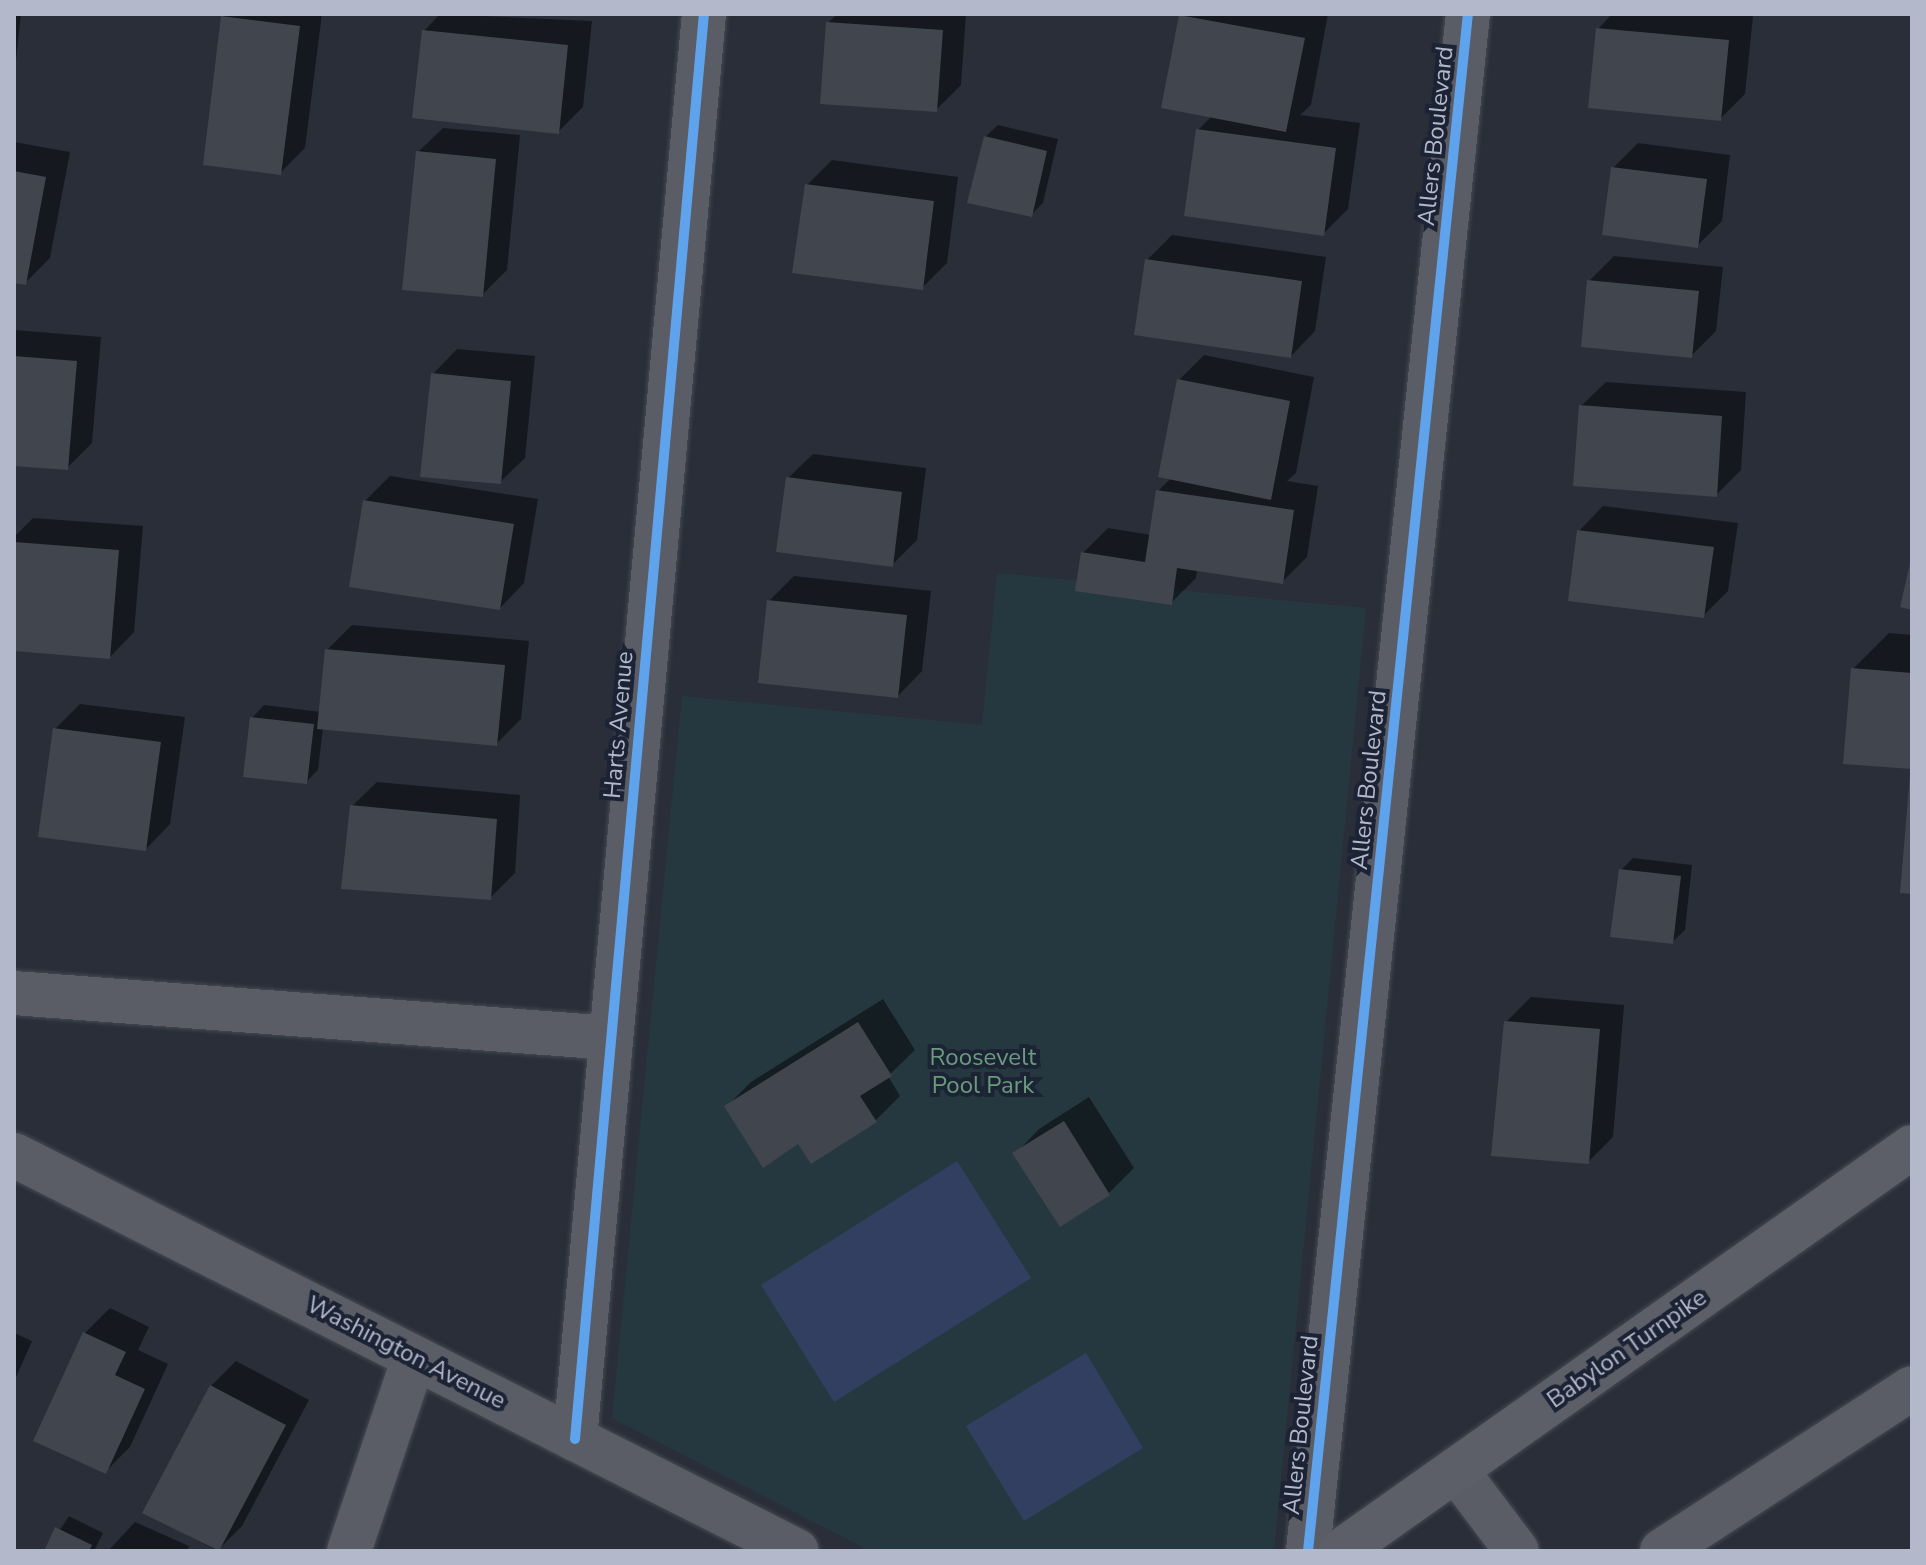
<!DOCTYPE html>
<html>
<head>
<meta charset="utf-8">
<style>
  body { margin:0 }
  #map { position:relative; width:1926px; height:1565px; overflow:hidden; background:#292e39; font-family:"Nunito Sans",sans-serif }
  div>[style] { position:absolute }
  .green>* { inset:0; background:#26383f }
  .water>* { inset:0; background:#333f61 }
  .shadow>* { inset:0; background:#0007 }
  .building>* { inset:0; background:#41454e }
  .roads { filter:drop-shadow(0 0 2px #464952) drop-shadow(0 0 2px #464952) }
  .minor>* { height:44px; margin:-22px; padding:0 22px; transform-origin:22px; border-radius:22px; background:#5a5d66 }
  .major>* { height:44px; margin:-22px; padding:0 22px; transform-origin:22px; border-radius:22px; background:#5c5f68 }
  .cycleway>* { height:10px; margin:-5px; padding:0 5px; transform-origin:5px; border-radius:5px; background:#60a3ed }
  span { translate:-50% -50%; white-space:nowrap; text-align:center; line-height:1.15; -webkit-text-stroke:8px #1c2334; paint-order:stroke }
  .street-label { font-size:24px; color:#b3b9ca }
  .park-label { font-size:24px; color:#699c7c }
  .frame { position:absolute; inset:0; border:16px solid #b3b9ca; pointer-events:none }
</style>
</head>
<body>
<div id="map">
  <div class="green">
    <div style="clip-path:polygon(997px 573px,1366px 608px,1274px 1551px,870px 1551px,612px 1418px,682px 696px,982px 725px)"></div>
  </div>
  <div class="water">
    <div style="clip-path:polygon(957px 1161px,1031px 1278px,834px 1402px,761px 1285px)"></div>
    <div style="clip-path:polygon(1086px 1353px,1143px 1448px,1024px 1521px,966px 1426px)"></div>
  </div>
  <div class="shadow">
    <div style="clip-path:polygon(14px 14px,21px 14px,14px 79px)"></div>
    <div style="clip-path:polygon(226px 14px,322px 14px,305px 148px,281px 172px,223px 17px)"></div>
    <div style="clip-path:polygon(440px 14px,592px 21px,583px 107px,558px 132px,424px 31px)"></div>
    <div style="clip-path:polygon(837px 14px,966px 14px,961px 85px,936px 110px,828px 23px)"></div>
    <div style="clip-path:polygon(1183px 14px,1328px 14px,1311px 105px,1300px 115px,1360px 123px,1348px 209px,1324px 233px,1198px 130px,1212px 116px)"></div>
    <div style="clip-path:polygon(1612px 14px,1753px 16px,1745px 94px,1720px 119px,1598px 29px)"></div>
    <div style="clip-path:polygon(998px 125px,1058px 139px,1043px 203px,1031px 215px,985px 137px)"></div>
    <div style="clip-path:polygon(443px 128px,520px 135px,507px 270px,482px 295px,418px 152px)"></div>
    <div style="clip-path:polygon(14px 142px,70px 152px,50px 258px,25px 283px,14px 281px)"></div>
    <div style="clip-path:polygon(1638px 143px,1730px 155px,1722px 221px,1697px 246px,1613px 168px)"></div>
    <div style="clip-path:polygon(832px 160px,958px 177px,947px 263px,922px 288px,807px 185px)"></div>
    <div style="clip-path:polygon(1172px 235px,1326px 257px,1315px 331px,1291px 356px,1147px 260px)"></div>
    <div style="clip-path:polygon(1614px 256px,1723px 267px,1716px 331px,1691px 356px,1589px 281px)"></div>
    <div style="clip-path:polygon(14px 330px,101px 337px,92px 443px,67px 468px,14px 464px)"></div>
    <div style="clip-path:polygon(457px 349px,535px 356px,525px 458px,500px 482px,433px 374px)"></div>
    <div style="clip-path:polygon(1204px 355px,1314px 377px,1296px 473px,1287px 481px,1318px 486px,1307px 557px,1282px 582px,1197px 569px,1196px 578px,1171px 603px,1083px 553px,1108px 528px,1151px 535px,1158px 491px,1171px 478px,1179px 380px)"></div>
    <div style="clip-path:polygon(1606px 382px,1746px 392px,1741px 470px,1716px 495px,1581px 406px)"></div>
    <div style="clip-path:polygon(813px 454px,926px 468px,917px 540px,892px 565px,788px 478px)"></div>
    <div style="clip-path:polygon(390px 476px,538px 499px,524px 583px,500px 608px,365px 501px)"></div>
    <div style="clip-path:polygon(1603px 506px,1738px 523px,1728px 591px,1703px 616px,1579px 531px)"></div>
    <div style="clip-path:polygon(33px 518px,143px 526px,134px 632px,110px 657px,14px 649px,14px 537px)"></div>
    <div style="clip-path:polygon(794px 576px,931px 591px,922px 671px,898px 696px,769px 601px)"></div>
    <div style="clip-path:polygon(352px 625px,529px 641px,521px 719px,496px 744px,323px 728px,318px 770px,306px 782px,252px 718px,264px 705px,321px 712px,327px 650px)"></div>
    <div style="clip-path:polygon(1889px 633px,1912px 635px,1912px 767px,1853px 669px)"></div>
    <div style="clip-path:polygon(80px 704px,185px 717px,170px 824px,146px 849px,55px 729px)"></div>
    <div style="clip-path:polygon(377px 782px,520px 795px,515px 873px,490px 898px,352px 806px)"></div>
    <div style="clip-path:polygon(1633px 858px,1692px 865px,1685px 930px,1672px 942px,1621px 870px)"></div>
    <div style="clip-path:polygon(1531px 997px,1624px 1005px,1613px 1137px,1588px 1162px,1506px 1022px)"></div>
    <div style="clip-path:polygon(883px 999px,915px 1050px,888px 1076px,900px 1096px,876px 1120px,798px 1142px,726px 1107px,751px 1082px)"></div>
    <div style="clip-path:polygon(1089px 1097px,1134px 1168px,1109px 1193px,1060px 1224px,1015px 1154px,1039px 1129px)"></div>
    <div style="clip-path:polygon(110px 1308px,149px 1327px,138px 1350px,168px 1364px,130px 1447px,105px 1472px,85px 1333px)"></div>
    <div style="clip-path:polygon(14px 1333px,32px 1341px,14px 1382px)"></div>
    <div style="clip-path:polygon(236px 1361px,309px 1400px,242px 1526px,217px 1551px,144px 1512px,211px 1386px)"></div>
    <div style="clip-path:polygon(69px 1516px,103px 1533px,94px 1551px,46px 1551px)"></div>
    <div style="clip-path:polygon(135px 1522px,189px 1546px,187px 1551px,108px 1551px)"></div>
  </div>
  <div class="building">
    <div style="clip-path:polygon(1179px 15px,1305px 38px,1286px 132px,1161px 108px)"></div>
    <div style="clip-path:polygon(221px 16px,300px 26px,281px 175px,203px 165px)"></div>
    <div style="clip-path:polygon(826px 22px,943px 30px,937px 112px,820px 104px)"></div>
    <div style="clip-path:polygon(1596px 28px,1729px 40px,1721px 121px,1588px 108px)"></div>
    <div style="clip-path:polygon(422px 30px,568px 45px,559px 134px,412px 118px)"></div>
    <div style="clip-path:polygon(1196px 129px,1336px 148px,1324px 236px,1184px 216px)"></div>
    <div style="clip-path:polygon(984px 136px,1047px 151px,1032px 217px,967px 203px)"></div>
    <div style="clip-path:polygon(416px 151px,496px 159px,483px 297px,402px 290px)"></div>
    <div style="clip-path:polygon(1611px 167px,1707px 179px,1698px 248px,1602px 235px)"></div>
    <div style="clip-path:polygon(14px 171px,46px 177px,26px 285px,14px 283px)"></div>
    <div style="clip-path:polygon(805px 184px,934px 201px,923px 290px,792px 273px)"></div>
    <div style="clip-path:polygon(1145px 259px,1302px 281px,1291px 358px,1134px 335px)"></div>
    <div style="clip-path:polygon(1587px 280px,1699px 291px,1692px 358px,1581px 347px)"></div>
    <div style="clip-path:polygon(14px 356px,77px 361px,68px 470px,14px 466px)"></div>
    <div style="clip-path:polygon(431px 373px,511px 381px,501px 484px,420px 477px)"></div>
    <div style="clip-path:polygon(1177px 379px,1290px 401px,1271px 500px,1158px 477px)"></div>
    <div style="clip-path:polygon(1579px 405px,1722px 416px,1717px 497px,1573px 486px)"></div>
    <div style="clip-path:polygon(786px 477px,902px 492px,893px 567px,776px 552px)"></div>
    <div style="clip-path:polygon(1156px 490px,1294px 510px,1283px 584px,1177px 568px,1172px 605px,1075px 591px,1081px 552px,1145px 562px)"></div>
    <div style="clip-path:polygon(363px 500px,514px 524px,500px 610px,349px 587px)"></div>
    <div style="clip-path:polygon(1577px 530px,1714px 547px,1704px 618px,1568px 601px)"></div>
    <div style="clip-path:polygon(14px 542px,119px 550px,110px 659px,14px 651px)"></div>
    <div style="clip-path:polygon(1911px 559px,1912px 559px,1912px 610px,1900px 607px)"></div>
    <div style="clip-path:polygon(767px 600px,907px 615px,898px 698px,758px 683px)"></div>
    <div style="clip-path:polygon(325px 649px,505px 665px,497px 746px,317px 729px)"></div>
    <div style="clip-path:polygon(1851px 668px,1912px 673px,1912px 769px,1843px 764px)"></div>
    <div style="clip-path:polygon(250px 717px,314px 724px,307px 784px,243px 777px)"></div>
    <div style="clip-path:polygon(53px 728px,161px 742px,146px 851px,38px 837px)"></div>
    <div style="clip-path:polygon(1910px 774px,1912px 774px,1912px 894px,1900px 893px)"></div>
    <div style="clip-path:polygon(350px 805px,497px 819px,491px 900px,341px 889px)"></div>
    <div style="clip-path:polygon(1619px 869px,1681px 876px,1673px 944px,1610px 937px)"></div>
    <div style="clip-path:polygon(1504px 1021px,1600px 1029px,1589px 1164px,1491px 1156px)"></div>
    <div style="clip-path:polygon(858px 1022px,892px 1076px,860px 1096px,877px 1122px,811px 1164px,798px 1144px,763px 1168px,724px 1106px)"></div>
    <div style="clip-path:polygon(1064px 1121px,1110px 1195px,1060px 1227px,1012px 1153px)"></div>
    <div style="clip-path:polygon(83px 1332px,126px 1352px,115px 1375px,145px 1389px,106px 1474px,33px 1441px)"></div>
    <div style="clip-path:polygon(210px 1385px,286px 1425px,219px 1551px,142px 1513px)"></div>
    <div style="clip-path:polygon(55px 1527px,92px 1545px,89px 1551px,44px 1551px)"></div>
  </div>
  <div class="roads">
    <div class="minor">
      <div style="left:14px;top:993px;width:599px;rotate:4.31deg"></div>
      <div style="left:14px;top:1155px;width:877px;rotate:26.83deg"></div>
      <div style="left:575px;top:1439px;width:1431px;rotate:-84.83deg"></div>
      <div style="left:1456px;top:1470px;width:101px;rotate:53deg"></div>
      <div style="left:349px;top:1551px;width:204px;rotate:-71.4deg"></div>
      <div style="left:1308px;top:1551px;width:1545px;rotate:-84.06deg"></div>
      <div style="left:1662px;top:1551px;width:298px;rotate:-33.1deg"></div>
    </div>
    <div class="major">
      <div style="left:1341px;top:1551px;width:699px;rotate:-35.28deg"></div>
    </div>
  </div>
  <div class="cycleway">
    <div style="left:575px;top:1439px;width:1431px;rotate:-84.83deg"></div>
    <div style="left:1308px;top:1551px;width:1545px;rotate:-84.06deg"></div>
  </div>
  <div class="street-label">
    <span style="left:1436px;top:136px;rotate:-84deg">Allers Boulevard</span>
    <span style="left:619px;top:725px;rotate:-85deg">Harts Avenue</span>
    <span style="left:1369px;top:780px;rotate:-84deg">Allers Boulevard</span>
    <span style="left:1627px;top:1349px;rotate:-35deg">Babylon Turnpike</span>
    <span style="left:406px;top:1353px;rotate:27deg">Washington Avenue</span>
    <span style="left:1301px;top:1425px;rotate:-84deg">Allers Boulevard</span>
  </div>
  <div class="park-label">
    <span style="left:983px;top:1072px">Roosevelt<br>Pool Park</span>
  </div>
  <div class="frame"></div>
</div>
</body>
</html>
